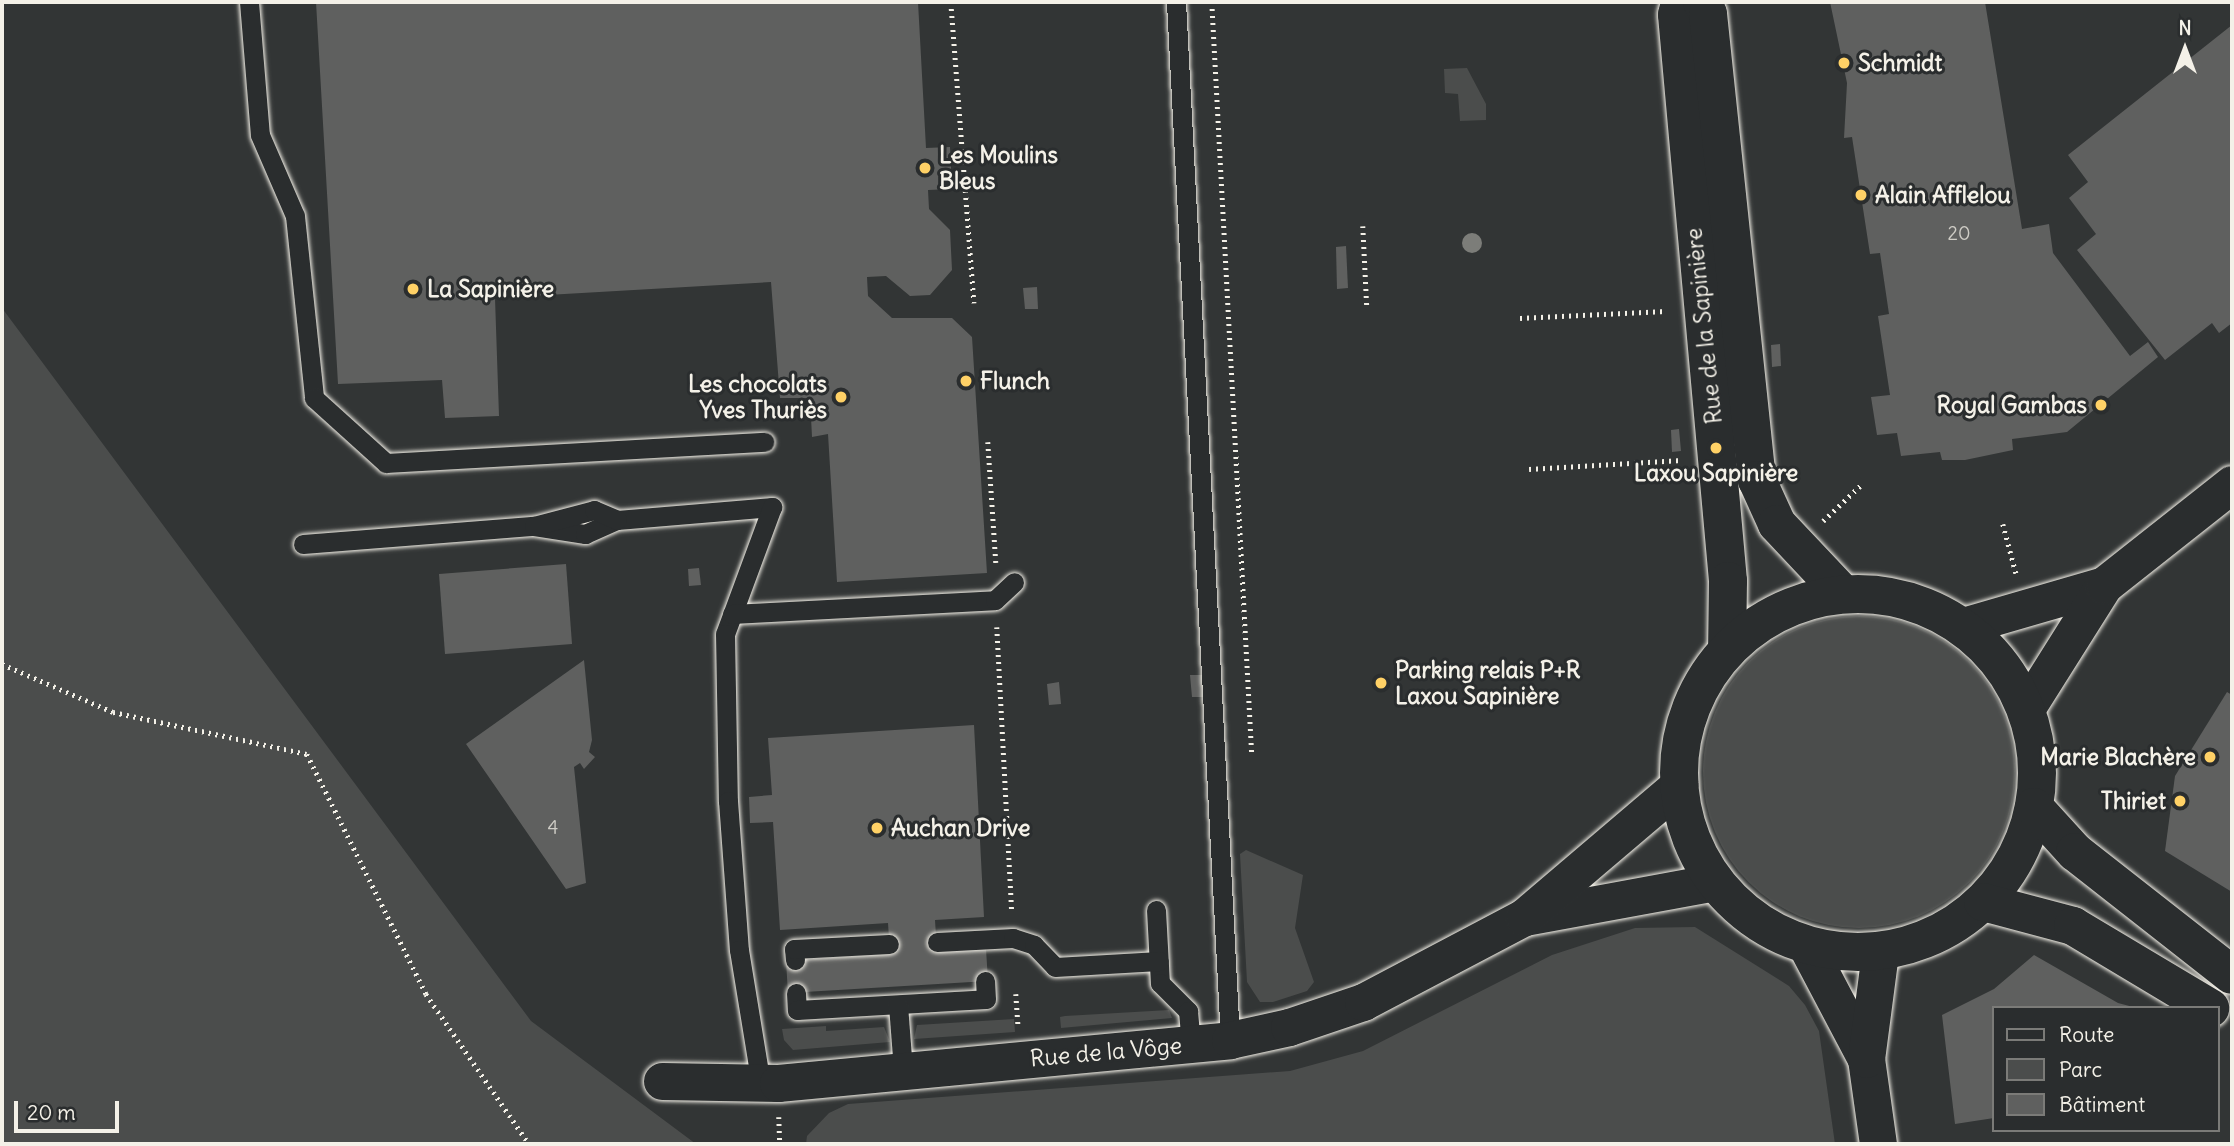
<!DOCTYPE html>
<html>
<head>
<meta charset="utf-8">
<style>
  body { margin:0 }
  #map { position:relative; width:2234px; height:1146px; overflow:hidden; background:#323535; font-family:Delius,sans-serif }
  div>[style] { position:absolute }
  .green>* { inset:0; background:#4b4d4c }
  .round { border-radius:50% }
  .building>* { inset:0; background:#5f605f }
  .path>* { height:4.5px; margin-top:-2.25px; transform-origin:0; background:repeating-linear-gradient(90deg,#f4f1e8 0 2px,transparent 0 7px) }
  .roads { filter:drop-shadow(0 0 2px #f4f1e8) drop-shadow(0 0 2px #f4f1e8) }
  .lane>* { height:19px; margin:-9.5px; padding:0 9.5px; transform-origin:9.5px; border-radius:9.5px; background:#2a2d2e }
  .street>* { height:37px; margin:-18.5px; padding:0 18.5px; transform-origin:18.5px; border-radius:18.5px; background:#2a2d2e }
  .secondary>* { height:38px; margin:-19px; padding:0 19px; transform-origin:19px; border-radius:19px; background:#2a2d2e }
  .secondary>.ring { margin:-19px; padding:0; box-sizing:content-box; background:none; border:38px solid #2a2d2e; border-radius:50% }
  .trees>* { width:20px; height:20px; margin:-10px; border-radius:50%; background:#7c7d79 }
  .dots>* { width:19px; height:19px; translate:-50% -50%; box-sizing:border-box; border:4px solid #2a2d2e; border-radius:50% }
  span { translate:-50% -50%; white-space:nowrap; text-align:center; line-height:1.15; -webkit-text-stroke:6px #2a2d2e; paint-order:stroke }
  .number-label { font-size:19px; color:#cfcdc6 }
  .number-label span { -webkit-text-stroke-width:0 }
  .poi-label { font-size:23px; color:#f4f1e8; font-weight:700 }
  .left { translate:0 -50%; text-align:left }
  .right { translate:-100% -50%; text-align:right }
  .street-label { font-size:23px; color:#f4f1e8 }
  .frame { position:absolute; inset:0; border:4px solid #f4f1e8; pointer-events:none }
  .legend { position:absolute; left:1992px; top:1006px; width:228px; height:126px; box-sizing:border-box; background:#2a2d2e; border:2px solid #7b7b78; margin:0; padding:9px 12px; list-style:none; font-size:21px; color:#f4f1e8 }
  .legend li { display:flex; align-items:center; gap:14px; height:35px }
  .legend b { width:35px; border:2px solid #7b7b78 }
  .north { position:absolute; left:2150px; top:14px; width:70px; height:70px; -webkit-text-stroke:5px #2a2d2e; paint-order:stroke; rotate:0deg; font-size:19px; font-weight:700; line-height:28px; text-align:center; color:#f4f1e8 }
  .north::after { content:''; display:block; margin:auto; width:24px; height:32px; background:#f4f1e8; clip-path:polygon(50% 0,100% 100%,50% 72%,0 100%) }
  .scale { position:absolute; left:14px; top:1101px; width:105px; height:32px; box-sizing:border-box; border:4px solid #f4f1e8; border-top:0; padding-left:9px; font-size:21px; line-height:24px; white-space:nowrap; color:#f4f1e8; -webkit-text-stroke:5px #2a2d2e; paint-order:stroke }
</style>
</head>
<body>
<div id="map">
  <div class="green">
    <div style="clip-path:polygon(1467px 68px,1486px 104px,1486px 120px,1460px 121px,1458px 94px,1445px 93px,1444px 69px)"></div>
    <div style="clip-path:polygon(2px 308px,531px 1021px,696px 1144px,2px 1144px)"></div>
    <div class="round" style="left:1703px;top:616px;width:312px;height:312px"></div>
    <div style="clip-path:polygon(1246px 850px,1303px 875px,1295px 928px,1314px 982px,1307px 991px,1273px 1002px,1260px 1002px,1247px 982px,1240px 854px)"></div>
    <div style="clip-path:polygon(1695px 927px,1789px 986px,1805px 1005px,1819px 1031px,1835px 1144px,806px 1144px,807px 1136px,829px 1113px,848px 1104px,1290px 1071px,1363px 1051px,1552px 955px,1635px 928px)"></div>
    <div style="clip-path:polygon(1169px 1010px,1172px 1018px,1061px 1028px,1060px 1017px,1065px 1016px)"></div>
    <div style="clip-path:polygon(1014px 1019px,1015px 1032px,914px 1039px,917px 1025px)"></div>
    <div style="clip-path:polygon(826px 1026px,826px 1031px,884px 1027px,890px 1042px,793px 1050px,784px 1040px,782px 1029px)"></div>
  </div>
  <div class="building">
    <div style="clip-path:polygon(316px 2px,918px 2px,926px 148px,950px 147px,952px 189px,928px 190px,929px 209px,950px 230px,952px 270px,930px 295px,910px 296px,886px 276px,867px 277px,868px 296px,892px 318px,952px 318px,972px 337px,987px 573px,837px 582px,828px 434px,812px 437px,810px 398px,780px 398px,771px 282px,495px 298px,499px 416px,445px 418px,442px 380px,338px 384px)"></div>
    <div style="clip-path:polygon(1830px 2px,1985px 2px,2022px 229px,2049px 224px,2053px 253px,2130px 356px,2148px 342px,2158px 357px,2067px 432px,2012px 439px,2013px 450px,1965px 460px,1942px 460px,1940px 452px,1901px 456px,1897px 433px,1877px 435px,1871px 397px,1890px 395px,1878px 316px,1889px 314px,1880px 253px,1870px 254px,1852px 137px,1844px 138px,1847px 83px)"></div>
    <div style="clip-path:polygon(2232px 25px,2232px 323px,2219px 333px,2212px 323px,2165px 360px,2077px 250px,2096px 234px,2069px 198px,2088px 182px,2068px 155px)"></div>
    <div style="clip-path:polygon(1346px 246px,1348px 288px,1337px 289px,1336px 247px)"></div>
    <div style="clip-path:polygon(1037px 287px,1038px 309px,1025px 309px,1023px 288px)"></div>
    <div style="clip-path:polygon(1780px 344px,1781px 366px,1772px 367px,1771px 345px)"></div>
    <div style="clip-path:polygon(1679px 429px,1681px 451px,1672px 452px,1671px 430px)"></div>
    <div style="clip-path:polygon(566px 564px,572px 644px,445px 654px,439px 574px)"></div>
    <div style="clip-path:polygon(699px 568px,701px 585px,689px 586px,688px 569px)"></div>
    <div style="clip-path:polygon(584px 660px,592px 740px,589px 752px,595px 757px,584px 769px,580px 763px,574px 767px,586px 883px,566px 889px,466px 744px)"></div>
    <div style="clip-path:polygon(1190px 675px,1202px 675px,1204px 697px,1192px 697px)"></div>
    <div style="clip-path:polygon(1059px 682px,1061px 704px,1049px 705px,1047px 684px)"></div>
    <div style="clip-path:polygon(2227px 692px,2232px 695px,2232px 892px,2165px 851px,2175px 776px)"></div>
    <div style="clip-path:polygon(974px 725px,984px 917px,935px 920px,937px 952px,986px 949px,988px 981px,788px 993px,786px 961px,890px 954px,888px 923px,780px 930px,773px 822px,750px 823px,749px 797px,772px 795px,768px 738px)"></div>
    <div style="clip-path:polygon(2034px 955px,2118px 1003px,2137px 1008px,1994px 1008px,1994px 1118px,1955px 1124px,1942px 1015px,1994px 989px)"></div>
  </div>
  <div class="path">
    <div style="left:951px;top:2px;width:302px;rotate:85.6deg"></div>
    <div style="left:1212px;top:2px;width:755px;rotate:86.96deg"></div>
    <div style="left:965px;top:161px;width:29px;rotate:-4deg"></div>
    <div style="left:1363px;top:226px;width:83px;rotate:87.2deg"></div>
    <div style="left:1520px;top:318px;width:146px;rotate:-2.7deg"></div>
    <div style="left:988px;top:442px;width:121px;rotate:86.2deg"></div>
    <div style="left:1529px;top:469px;width:153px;rotate:-3.4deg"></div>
    <div style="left:1823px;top:521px;width:55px;rotate:-43.5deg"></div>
    <div style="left:2003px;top:524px;width:51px;rotate:75.1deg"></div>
    <div style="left:997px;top:627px;width:285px;rotate:87deg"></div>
    <div style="left:2px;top:664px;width:121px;rotate:23.4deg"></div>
    <div style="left:113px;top:712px;width:198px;rotate:12.2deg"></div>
    <div style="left:307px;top:754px;width:268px;rotate:63.6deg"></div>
    <div style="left:426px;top:994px;width:182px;rotate:55.5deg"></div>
    <div style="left:1016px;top:994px;width:30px;rotate:86deg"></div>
    <div style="left:779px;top:1117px;width:27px;rotate:88deg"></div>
  </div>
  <div class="roads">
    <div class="lane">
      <div style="left:249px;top:2px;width:133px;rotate:85.3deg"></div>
      <div style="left:260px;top:135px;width:88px;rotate:66.6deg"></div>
      <div style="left:295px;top:216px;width:183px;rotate:84deg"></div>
      <div style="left:314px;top:398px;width:97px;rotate:42.1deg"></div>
      <div style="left:386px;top:463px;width:379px;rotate:-3.2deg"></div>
      <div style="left:1176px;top:2px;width:1039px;rotate:87.02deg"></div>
      <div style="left:534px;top:526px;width:52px;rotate:8.9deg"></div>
      <div style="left:585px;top:534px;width:35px;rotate:-24deg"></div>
      <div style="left:617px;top:520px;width:156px;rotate:-4.8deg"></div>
      <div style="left:772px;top:507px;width:135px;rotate:110.3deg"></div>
      <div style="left:725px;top:634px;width:167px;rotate:89deg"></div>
      <div style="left:728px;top:801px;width:149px;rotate:85.8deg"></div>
      <div style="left:739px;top:950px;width:136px;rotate:80.7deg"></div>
      <div style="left:303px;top:544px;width:232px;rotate:-4.5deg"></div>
      <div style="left:534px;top:526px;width:62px;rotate:-14.9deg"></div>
      <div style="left:594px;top:510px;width:25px;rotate:23deg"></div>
      <div style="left:732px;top:614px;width:263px;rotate:-3deg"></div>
      <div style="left:995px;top:600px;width:26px;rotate:-43deg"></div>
      <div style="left:1156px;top:910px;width:73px;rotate:86.9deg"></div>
      <div style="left:1160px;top:983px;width:40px;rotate:45deg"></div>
      <div style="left:1188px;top:1011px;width:33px;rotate:85deg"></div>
      <div style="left:937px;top:942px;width:76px;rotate:-3deg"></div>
      <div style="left:1013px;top:938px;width:22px;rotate:18deg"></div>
      <div style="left:1034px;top:945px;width:30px;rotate:46deg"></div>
      <div style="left:1055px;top:967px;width:104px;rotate:-3.3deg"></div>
      <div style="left:795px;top:960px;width:11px;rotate:-95deg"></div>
      <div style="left:794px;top:949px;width:95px;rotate:-3deg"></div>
      <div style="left:796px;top:993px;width:17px;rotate:87deg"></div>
      <div style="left:797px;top:1010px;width:189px;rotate:-3.3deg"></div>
      <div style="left:986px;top:999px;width:18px;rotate:-93deg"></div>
      <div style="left:898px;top:1005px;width:65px;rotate:85.6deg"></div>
    </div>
    <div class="street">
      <div style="left:1963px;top:626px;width:147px;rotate:-16.2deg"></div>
      <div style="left:2026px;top:709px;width:146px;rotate:-57.8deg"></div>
      <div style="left:2104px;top:585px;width:163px;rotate:-38.3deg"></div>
      <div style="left:1525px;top:917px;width:193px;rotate:-10.4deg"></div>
      <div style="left:1806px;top:945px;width:129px;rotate:62.2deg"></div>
      <div style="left:662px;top:1081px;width:116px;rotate:1deg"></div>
      <div style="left:778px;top:1083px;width:454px;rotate:-5.4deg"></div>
      <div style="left:1230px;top:1040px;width:60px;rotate:-12.4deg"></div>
      <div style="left:1289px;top:1027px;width:78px;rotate:-18.7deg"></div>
      <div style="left:1363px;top:1002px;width:182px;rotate:-27.8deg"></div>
      <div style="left:1524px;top:917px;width:204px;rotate:-40.4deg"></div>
      <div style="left:1878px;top:1144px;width:86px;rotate:-98deg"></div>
      <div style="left:1866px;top:1059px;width:108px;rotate:-82.5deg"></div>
    </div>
    <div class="secondary">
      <div style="left:1680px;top:2px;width:13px;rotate:103deg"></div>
      <div style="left:1677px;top:15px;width:568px;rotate:84.85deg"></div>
      <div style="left:1728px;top:581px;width:69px;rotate:90.8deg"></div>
      <div style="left:1702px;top:2px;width:13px;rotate:63deg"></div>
      <div style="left:1708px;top:14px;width:469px;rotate:84deg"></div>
      <div style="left:1757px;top:480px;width:48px;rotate:65.6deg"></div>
      <div style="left:1777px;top:524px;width:96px;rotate:46.7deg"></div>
      <div class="ring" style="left:1679px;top:594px;width:320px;height:320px"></div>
      <div style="left:2034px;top:807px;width:61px;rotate:47.7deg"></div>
      <div style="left:2075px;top:852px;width:199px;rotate:38.1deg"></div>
      <div style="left:1983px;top:902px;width:93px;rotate:14.9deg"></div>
      <div style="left:2073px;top:926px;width:160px;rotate:30.9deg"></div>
    </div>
  </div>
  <div class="trees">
    <div style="left:1472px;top:243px"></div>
  </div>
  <div class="dots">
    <div style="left:1844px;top:63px;background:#ffd166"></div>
    <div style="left:925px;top:168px;background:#ffd166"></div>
    <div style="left:1861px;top:195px;background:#ffd166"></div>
    <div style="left:413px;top:289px;background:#ffd166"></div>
    <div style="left:966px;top:381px;background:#ffd166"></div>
    <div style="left:841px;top:397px;background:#ffd166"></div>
    <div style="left:2101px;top:405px;background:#ffd166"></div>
    <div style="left:1716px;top:448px;background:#ffd166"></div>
    <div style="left:1381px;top:683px;background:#ffd166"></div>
    <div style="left:2210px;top:757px;background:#ffd166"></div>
    <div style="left:2180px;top:801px;background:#ffd166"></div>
    <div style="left:877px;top:828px;background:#ffd166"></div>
  </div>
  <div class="number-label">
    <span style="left:1959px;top:234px">20</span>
    <span style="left:553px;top:828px">4</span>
  </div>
  <div class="poi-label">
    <span class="left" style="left:1858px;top:63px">Schmidt</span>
    <span class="left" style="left:939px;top:168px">Les Moulins<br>Bleus</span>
    <span class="left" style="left:1875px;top:195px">Alain Afflelou</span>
    <span class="left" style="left:427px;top:289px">La Sapinière</span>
    <span class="left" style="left:980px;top:381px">Flunch</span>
    <span class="right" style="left:827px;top:397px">Les chocolats<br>Yves Thuriès</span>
    <span class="right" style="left:2087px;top:405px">Royal Gambas</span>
    <span style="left:1716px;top:473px">Laxou Sapinière</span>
    <span class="left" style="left:1395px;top:683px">Parking relais P+R<br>Laxou Sapinière</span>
    <span class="right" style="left:2196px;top:757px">Marie Blachère</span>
    <span class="right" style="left:2166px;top:801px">Thiriet</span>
    <span class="left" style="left:891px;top:828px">Auchan Drive</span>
  </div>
  <div class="street-label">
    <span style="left:1704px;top:326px;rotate:-96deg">Rue de la Sapinière</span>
    <span style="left:1106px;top:1052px;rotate:-5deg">Rue de la Vôge</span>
  </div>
  <div class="frame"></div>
  <ul class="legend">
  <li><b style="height:9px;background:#2a2d2e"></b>Route</li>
  <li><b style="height:19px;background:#4b4d4c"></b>Parc</li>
  <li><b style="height:19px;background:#5f605f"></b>Bâtiment</li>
  </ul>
  <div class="north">N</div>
  <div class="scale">20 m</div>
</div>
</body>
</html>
